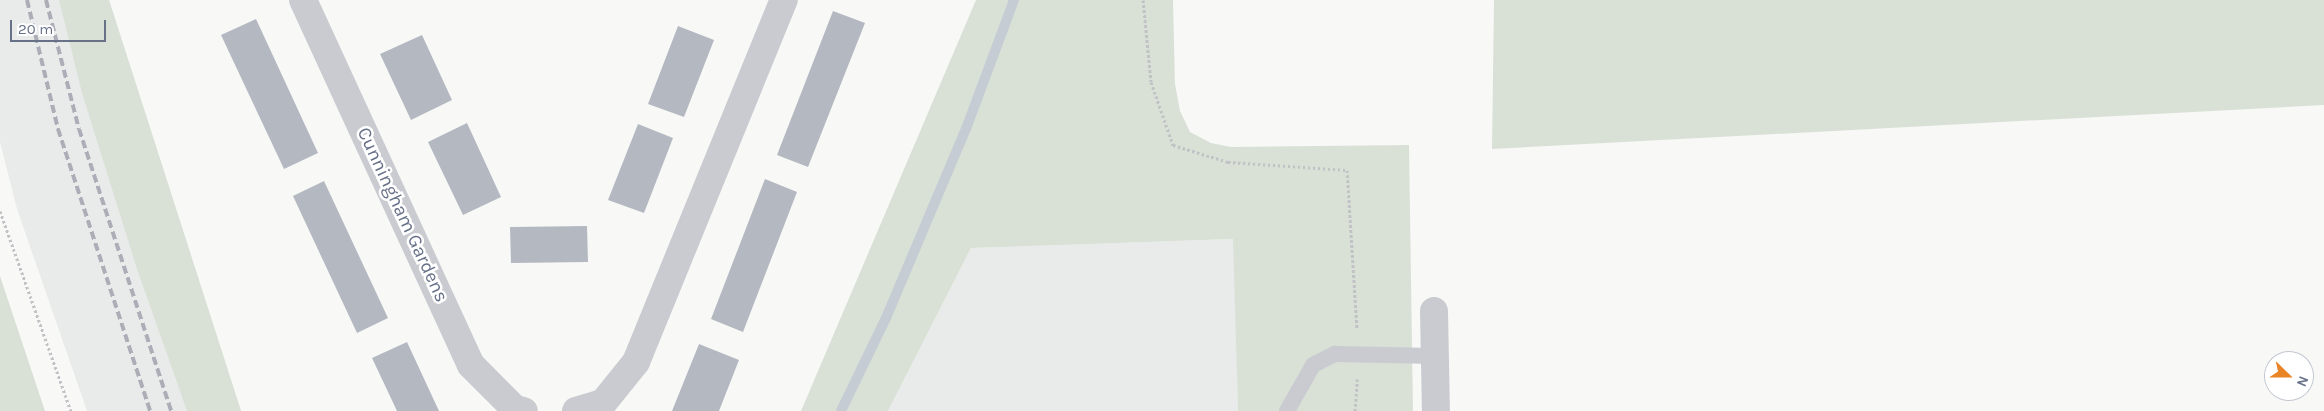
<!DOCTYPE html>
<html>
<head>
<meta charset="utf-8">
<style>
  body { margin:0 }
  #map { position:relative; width:2324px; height:411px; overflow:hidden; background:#f8f9f7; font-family:Karla,sans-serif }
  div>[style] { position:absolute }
  .built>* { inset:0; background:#e9eaea }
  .green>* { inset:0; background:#d9e1d7 }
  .stream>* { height:10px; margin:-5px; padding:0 5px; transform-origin:5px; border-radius:5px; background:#c6ccd3 }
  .building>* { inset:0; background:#b4b8c1 }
  .path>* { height:3px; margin-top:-1.5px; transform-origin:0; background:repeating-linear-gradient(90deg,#c0c2c5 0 2.5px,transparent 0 5px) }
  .lane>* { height:16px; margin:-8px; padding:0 8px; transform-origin:8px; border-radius:8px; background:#c9cbd0 }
  .street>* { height:28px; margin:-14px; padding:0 14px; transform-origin:14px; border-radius:14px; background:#c9cbd0 }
  .rail>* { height:4px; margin-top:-2px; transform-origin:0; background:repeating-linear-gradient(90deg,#abaeb6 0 8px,transparent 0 12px) }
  span { translate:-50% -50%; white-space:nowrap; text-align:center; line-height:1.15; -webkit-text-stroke:5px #fff; paint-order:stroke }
  .street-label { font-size:19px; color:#677188 }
  .north { position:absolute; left:2264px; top:351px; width:50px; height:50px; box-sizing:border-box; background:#fff; border:1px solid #c2c6cf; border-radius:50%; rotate:112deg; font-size:14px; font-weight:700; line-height:20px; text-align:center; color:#677188 }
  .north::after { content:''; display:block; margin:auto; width:18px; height:22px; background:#e98427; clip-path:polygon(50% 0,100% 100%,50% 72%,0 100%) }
  .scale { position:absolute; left:10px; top:20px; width:96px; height:22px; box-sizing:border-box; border:2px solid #677188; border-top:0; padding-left:6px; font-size:15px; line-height:18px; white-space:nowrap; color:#677188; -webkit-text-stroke:4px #fff; paint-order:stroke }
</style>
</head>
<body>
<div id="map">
  <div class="built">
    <div style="clip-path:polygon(0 0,109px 0,241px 411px,87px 411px,17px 209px,0 142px)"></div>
    <div style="clip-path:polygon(1234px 239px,1238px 411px,888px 411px,971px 248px)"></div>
  </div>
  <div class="green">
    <div style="clip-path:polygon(59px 0,109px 0,241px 411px,187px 411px,137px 269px,82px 93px)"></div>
    <div style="clip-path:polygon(976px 0,1173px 0,1175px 84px,1180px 111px,1190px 132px,1211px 143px,1231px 147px,1409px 145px,1413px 411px,1238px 411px,1233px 239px,971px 248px,888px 411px,801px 411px)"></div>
    <div style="clip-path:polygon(1494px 0,2324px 0,2324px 105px,1492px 149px)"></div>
    <div style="clip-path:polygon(0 276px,45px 411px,0 411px)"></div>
  </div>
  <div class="stream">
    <div style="left:841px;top:411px;width:103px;rotate:-64.2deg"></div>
    <div style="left:886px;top:318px;width:205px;rotate:-67.1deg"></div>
    <div style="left:966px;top:129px;width:138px;rotate:-69.6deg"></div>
  </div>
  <div class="building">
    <div style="clip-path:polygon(833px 11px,865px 23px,808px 167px,777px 155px)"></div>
    <div style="clip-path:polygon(256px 19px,318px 153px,284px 169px,221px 35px)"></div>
    <div style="clip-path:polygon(678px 26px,714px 40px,684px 117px,648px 104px)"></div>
    <div style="clip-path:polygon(422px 35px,452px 100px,411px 120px,380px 54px)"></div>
    <div style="clip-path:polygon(467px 123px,501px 197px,463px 215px,428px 142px)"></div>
    <div style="clip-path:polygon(638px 124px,673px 138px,644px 213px,608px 200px)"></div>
    <div style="clip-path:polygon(765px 179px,797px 192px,743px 332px,711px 319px)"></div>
    <div style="clip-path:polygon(324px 181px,388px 318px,357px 333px,293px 196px)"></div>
    <div style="clip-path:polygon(587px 226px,588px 262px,511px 263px,510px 227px)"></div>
    <div style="clip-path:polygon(407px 342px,439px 411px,397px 411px,372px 358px)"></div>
    <div style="clip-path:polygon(699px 344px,739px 360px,719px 411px,672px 411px)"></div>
  </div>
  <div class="path">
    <div style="left:1143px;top:0;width:82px;rotate:84.4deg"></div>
    <div style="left:1151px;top:82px;width:67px;rotate:70.8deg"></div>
    <div style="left:1173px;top:145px;width:58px;rotate:17.2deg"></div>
    <div style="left:1228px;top:162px;width:119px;rotate:3.8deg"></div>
    <div style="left:1347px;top:170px;width:160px;rotate:86.4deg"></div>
    <div style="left:0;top:211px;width:212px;rotate:70.5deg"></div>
    <div style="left:1355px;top:411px;width:32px;rotate:-86deg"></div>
  </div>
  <div class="lane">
    <div style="left:1287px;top:411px;width:53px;rotate:-60.5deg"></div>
    <div style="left:1313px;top:365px;width:25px;rotate:-27deg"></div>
    <div style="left:1335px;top:354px;width:100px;rotate:1.1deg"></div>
  </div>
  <div class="street">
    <div style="left:303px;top:0;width:402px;rotate:65.3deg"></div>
    <div style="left:471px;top:365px;width:62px;rotate:45deg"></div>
    <div style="left:515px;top:409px;width:9px;rotate:13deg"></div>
    <div style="left:1434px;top:311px;width:100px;rotate:88.9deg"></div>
    <div style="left:576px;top:411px;width:28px;rotate:-17deg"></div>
    <div style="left:603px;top:403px;width:53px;rotate:-51.2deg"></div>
    <div style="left:636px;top:362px;width:391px;rotate:-67.8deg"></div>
  </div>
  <div class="rail">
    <div style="left:27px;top:0;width:133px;rotate:76.5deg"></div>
    <div style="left:58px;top:129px;width:297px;rotate:71.9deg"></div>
    <div style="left:46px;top:0;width:133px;rotate:75.7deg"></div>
    <div style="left:79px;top:129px;width:297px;rotate:71.9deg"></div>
  </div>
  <div class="street-label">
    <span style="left:402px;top:215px;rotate:65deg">Cunningham Gardens</span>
  </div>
  <div class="north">N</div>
  <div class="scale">20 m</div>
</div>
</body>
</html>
